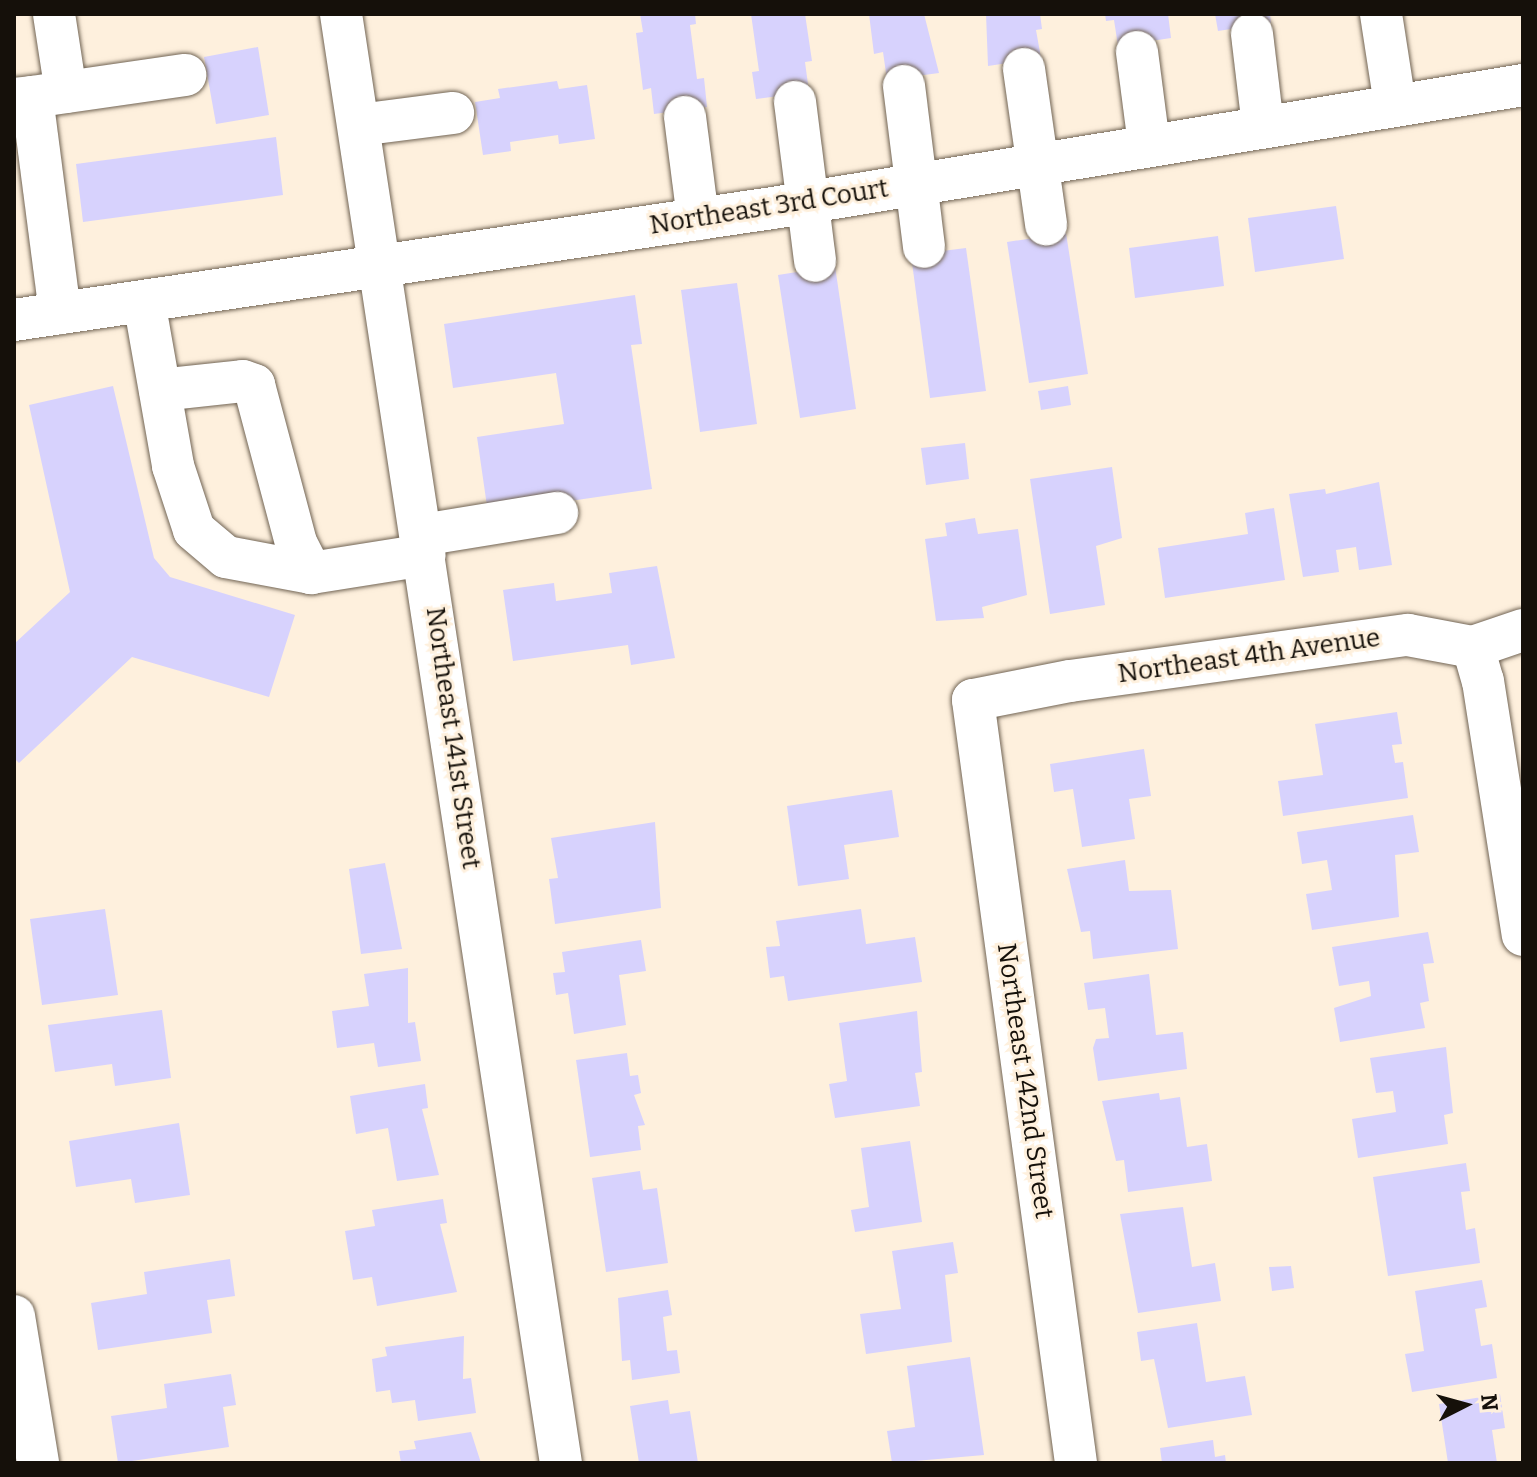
<!DOCTYPE html>
<html>
<head>
<meta charset="utf-8">
<style>
  body { margin:0 }
  #map { position:relative; width:1537px; height:1477px; overflow:hidden; background:#fef0dd; font-family:Bitter,serif }
  div>[style] { position:absolute }
  .building>* { inset:0; background:#d7d2fd }
  .roads { filter:drop-shadow(0 0 2px #716454) drop-shadow(0 0 2px #716454) }
  .minor>* { height:42px; margin:-21px; padding:0 21px; transform-origin:21px; border-radius:21px; background:#fff }
  span { translate:-50% -50%; white-space:nowrap; text-align:center; line-height:1.15; -webkit-text-stroke:6px #fef0dd; paint-order:stroke }
  .street-label { font-size:26px; color:#15100a }
  .frame { position:absolute; inset:0; border:16px solid #15100a; pointer-events:none }
  .north { position:absolute; left:1425px; top:1365px; width:80px; height:80px; -webkit-text-stroke:6px #fef0dd; paint-order:stroke; rotate:84deg; font-size:22px; font-weight:700; line-height:32px; text-align:center; color:#15100a }
  .north::after { content:''; display:block; margin:auto; width:28px; height:36px; background:#15100a; clip-path:polygon(50% 0,100% 100%,50% 72%,0 100%) }
</style>
</head>
<body>
<div id="map">
  <div class="building">
    <div style="clip-path:polygon(640px 14px,695px 14px,696px 24px,690px 25px,697px 79px,704px 78px,707px 107px,654px 114px,651px 88px,643px 90px,636px 33px,643px 32px)"></div>
    <div style="clip-path:polygon(751px 14px,805px 14px,812px 61px,805px 62px,809px 92px,756px 99px,752px 72px,759px 71px)"></div>
    <div style="clip-path:polygon(869px 14px,924px 14px,939px 73px,887px 80px,883px 52px,874px 54px)"></div>
    <div style="clip-path:polygon(986px 14px,1040px 14px,1042px 29px,1036px 30px,1041px 58px,988px 66px)"></div>
    <div style="clip-path:polygon(1105px 14px,1168px 14px,1171px 38px,1118px 46px,1114px 20px,1106px 21px)"></div>
    <div style="clip-path:polygon(1215px 14px,1270px 14px,1271px 23px,1218px 31px)"></div>
    <div style="clip-path:polygon(258px 47px,269px 115px,216px 124px,204px 57px)"></div>
    <div style="clip-path:polygon(557px 81px,559px 89px,587px 85px,595px 139px,559px 144px,558px 135px,510px 142px,511px 151px,483px 155px,475px 102px,500px 98px,498px 89px)"></div>
    <div style="clip-path:polygon(276px 137px,283px 195px,83px 222px,76px 164px)"></div>
    <div style="clip-path:polygon(1336px 206px,1344px 259px,1255px 272px,1248px 218px)"></div>
    <div style="clip-path:polygon(1066px 233px,1088px 374px,1029px 383px,1007px 242px)"></div>
    <div style="clip-path:polygon(1218px 236px,1224px 286px,1135px 298px,1129px 248px)"></div>
    <div style="clip-path:polygon(966px 248px,986px 391px,930px 398px,911px 255px)"></div>
    <div style="clip-path:polygon(835px 266px,856px 409px,800px 418px,778px 275px)"></div>
    <div style="clip-path:polygon(737px 283px,757px 424px,700px 432px,681px 290px)"></div>
    <div style="clip-path:polygon(635px 295px,642px 344px,631px 345px,652px 489px,488px 513px,477px 437px,564px 424px,556px 373px,453px 388px,444px 324px)"></div>
    <div style="clip-path:polygon(113px 386px,154px 558px,170px 577px,295px 615px,269px 697px,132px 657px,19px 763px,14px 758px,14px 644px,70px 592px,29px 405px)"></div>
    <div style="clip-path:polygon(1068px 386px,1071px 405px,1041px 410px,1038px 391px)"></div>
    <div style="clip-path:polygon(965px 443px,969px 479px,926px 485px,921px 448px)"></div>
    <div style="clip-path:polygon(1112px 467px,1122px 538px,1096px 546px,1105px 605px,1050px 614px,1030px 479px)"></div>
    <div style="clip-path:polygon(1379px 482px,1392px 565px,1359px 570px,1356px 547px,1336px 550px,1339px 572px,1303px 577px,1289px 494px,1325px 489px,1326px 494px)"></div>
    <div style="clip-path:polygon(1274px 508px,1285px 580px,1165px 598px,1158px 548px,1248px 534px,1245px 513px)"></div>
    <div style="clip-path:polygon(975px 518px,978px 534px,1018px 529px,1027px 595px,982px 607px,984px 618px,936px 621px,925px 539px,947px 536px,945px 523px)"></div>
    <div style="clip-path:polygon(657px 566px,675px 658px,631px 665px,628px 645px,513px 661px,503px 590px,554px 583px,556px 601px,612px 593px,609px 573px)"></div>
    <div style="clip-path:polygon(1397px 712px,1402px 744px,1392px 745px,1395px 763px,1403px 762px,1408px 798px,1283px 816px,1278px 781px,1323px 775px,1315px 724px)"></div>
    <div style="clip-path:polygon(1144px 749px,1151px 796px,1129px 799px,1135px 839px,1082px 847px,1073px 789px,1054px 792px,1050px 764px)"></div>
    <div style="clip-path:polygon(892px 790px,899px 837px,844px 845px,849px 879px,798px 886px,787px 806px)"></div>
    <div style="clip-path:polygon(1413px 815px,1419px 852px,1395px 855px,1399px 917px,1312px 930px,1306px 894px,1332px 890px,1327px 860px,1302px 864px,1297px 832px)"></div>
    <div style="clip-path:polygon(655px 822px,661px 908px,555px 924px,549px 879px,558px 878px,551px 838px)"></div>
    <div style="clip-path:polygon(1125px 860px,1129px 891px,1171px 890px,1178px 949px,1093px 959px,1090px 931px,1081px 932px,1067px 869px)"></div>
    <div style="clip-path:polygon(385px 863px,402px 949px,361px 954px,349px 869px)"></div>
    <div style="clip-path:polygon(105px 909px,118px 995px,42px 1005px,30px 919px)"></div>
    <div style="clip-path:polygon(861px 909px,866px 944px,915px 937px,922px 982px,788px 1001px,784px 976px,770px 978px,766px 947px,780px 946px,776px 921px)"></div>
    <div style="clip-path:polygon(1428px 932px,1434px 963px,1423px 964px,1429px 1001px,1420px 1003px,1425px 1028px,1340px 1042px,1334px 1008px,1371px 996px,1369px 981px,1339px 986px,1332px 947px)"></div>
    <div style="clip-path:polygon(641px 940px,646px 971px,619px 975px,626px 1025px,574px 1034px,568px 993px,556px 995px,553px 973px,565px 972px,562px 952px)"></div>
    <div style="clip-path:polygon(408px 968px,408px 1023px,415px 1022px,421px 1061px,378px 1067px,374px 1043px,337px 1048px,332px 1011px,369px 1006px,364px 974px)"></div>
    <div style="clip-path:polygon(1149px 974px,1156px 1035px,1183px 1032px,1187px 1069px,1098px 1081px,1093px 1048px,1096px 1039px,1109px 1038px,1105px 1008px,1088px 1010px,1084px 983px)"></div>
    <div style="clip-path:polygon(162px 1010px,171px 1078px,115px 1086px,112px 1064px,55px 1072px,48px 1025px)"></div>
    <div style="clip-path:polygon(917px 1011px,922px 1072px,915px 1073px,920px 1106px,835px 1118px,829px 1084px,847px 1081px,839px 1023px)"></div>
    <div style="clip-path:polygon(1446px 1047px,1453px 1113px,1444px 1115px,1448px 1144px,1358px 1158px,1352px 1119px,1396px 1112px,1393px 1091px,1376px 1093px,1370px 1058px)"></div>
    <div style="clip-path:polygon(627px 1053px,630px 1076px,638px 1075px,641px 1093px,634px 1095px,645px 1125px,638px 1126px,641px 1150px,590px 1157px,576px 1060px)"></div>
    <div style="clip-path:polygon(425px 1084px,428px 1108px,422px 1109px,439px 1175px,397px 1181px,388px 1128px,356px 1134px,350px 1096px)"></div>
    <div style="clip-path:polygon(1159px 1093px,1160px 1100px,1180px 1097px,1187px 1147px,1207px 1144px,1212px 1181px,1128px 1192px,1124px 1160px,1116px 1161px,1102px 1101px)"></div>
    <div style="clip-path:polygon(179px 1123px,190px 1195px,135px 1203px,131px 1179px,76px 1187px,69px 1141px)"></div>
    <div style="clip-path:polygon(910px 1141px,922px 1222px,855px 1232px,851px 1210px,869px 1207px,861px 1148px)"></div>
    <div style="clip-path:polygon(1466px 1163px,1470px 1191px,1461px 1192px,1466px 1230px,1475px 1228px,1480px 1263px,1388px 1276px,1373px 1177px)"></div>
    <div style="clip-path:polygon(640px 1171px,643px 1190px,657px 1188px,668px 1263px,606px 1272px,592px 1178px)"></div>
    <div style="clip-path:polygon(443px 1199px,447px 1223px,440px 1224px,457px 1292px,377px 1306px,372px 1277px,353px 1280px,345px 1231px,375px 1226px,372px 1210px)"></div>
    <div style="clip-path:polygon(1183px 1207px,1192px 1267px,1215px 1263px,1221px 1301px,1138px 1313px,1120px 1214px)"></div>
    <div style="clip-path:polygon(953px 1242px,958px 1273px,945px 1275px,952px 1342px,866px 1354px,860px 1314px,901px 1309px,892px 1251px)"></div>
    <div style="clip-path:polygon(230px 1259px,235px 1296px,207px 1300px,212px 1333px,98px 1350px,91px 1303px,147px 1294px,144px 1272px)"></div>
    <div style="clip-path:polygon(1291px 1266px,1294px 1288px,1272px 1291px,1269px 1267px)"></div>
    <div style="clip-path:polygon(1482px 1280px,1487px 1307px,1475px 1309px,1481px 1346px,1492px 1344px,1497px 1378px,1412px 1392px,1405px 1354px,1424px 1351px,1415px 1291px)"></div>
    <div style="clip-path:polygon(668px 1290px,672px 1315px,663px 1317px,667px 1351px,677px 1350px,680px 1373px,632px 1380px,630px 1360px,622px 1361px,618px 1298px)"></div>
    <div style="clip-path:polygon(1197px 1323px,1206px 1382px,1245px 1376px,1252px 1415px,1168px 1428px,1154px 1359px,1141px 1361px,1137px 1332px)"></div>
    <div style="clip-path:polygon(464px 1336px,463px 1379px,471px 1378px,476px 1413px,418px 1421px,415px 1400px,392px 1403px,390px 1390px,376px 1392px,372px 1359px,387px 1356px,385px 1347px)"></div>
    <div style="clip-path:polygon(970px 1357px,984px 1455px,892px 1463px,887px 1431px,915px 1427px,907px 1366px)"></div>
    <div style="clip-path:polygon(231px 1374px,236px 1405px,223px 1407px,229px 1447px,118px 1463px,111px 1416px,167px 1408px,164px 1384px)"></div>
    <div style="clip-path:polygon(1500px 1394px,1505px 1428px,1492px 1430px,1497px 1463px,1448px 1463px,1439px 1404px)"></div>
    <div style="clip-path:polygon(668px 1400px,670px 1414px,690px 1411px,698px 1463px,639px 1463px,630px 1406px)"></div>
    <div style="clip-path:polygon(471px 1432px,481px 1463px,401px 1463px,399px 1451px,416px 1449px,414px 1441px)"></div>
    <div style="clip-path:polygon(1213px 1440px,1215px 1457px,1225px 1455px,1226px 1463px,1162px 1463px,1160px 1448px)"></div>
  </div>
  <div class="roads">
    <div class="minor">
      <div style="left:54px;top:14px;width:79px;rotate:81.3deg"></div>
      <div style="left:341px;top:14px;width:1466px;rotate:81.37deg"></div>
      <div style="left:1381px;top:14px;width:91px;rotate:81.2deg"></div>
      <div style="left:1252px;top:34px;width:93px;rotate:83.2deg"></div>
      <div style="left:1137px;top:52px;width:94px;rotate:82.6deg"></div>
      <div style="left:1024px;top:69px;width:157px;rotate:81.9deg"></div>
      <div style="left:904px;top:86px;width:162px;rotate:82.9deg"></div>
      <div style="left:32px;top:97px;width:155px;rotate:-8.2deg"></div>
      <div style="left:14px;top:99px;width:18px;rotate:-6deg"></div>
      <div style="left:32px;top:97px;width:218px;rotate:82.6deg"></div>
      <div style="left:795px;top:102px;width:160px;rotate:82.8deg"></div>
      <div style="left:685px;top:117px;width:103px;rotate:82.7deg"></div>
      <div style="left:359px;top:125px;width:95px;rotate:-7.3deg"></div>
      <div style="left:144px;top:301px;width:168px;rotate:80deg"></div>
      <div style="left:173px;top:466px;width:67px;rotate:71.8deg"></div>
      <div style="left:194px;top:530px;width:42px;rotate:40.2deg"></div>
      <div style="left:226px;top:557px;width:86px;rotate:10.7deg"></div>
      <div style="left:311px;top:573px;width:115px;rotate:-9deg"></div>
      <div style="left:14px;top:320px;width:773px;rotate:-8.4deg"></div>
      <div style="left:779px;top:207px;width:754px;rotate:-9.31deg"></div>
      <div style="left:160px;top:390px;width:83px;rotate:-6.2deg"></div>
      <div style="left:243px;top:381px;width:12px;rotate:20deg"></div>
      <div style="left:254px;top:385px;width:163px;rotate:75.1deg"></div>
      <div style="left:296px;top:543px;width:34px;rotate:63deg"></div>
      <div style="left:422px;top:535px;width:137px;rotate:-9.3deg"></div>
      <div style="left:1473px;top:647px;width:35px;rotate:74deg"></div>
      <div style="left:1483px;top:681px;width:257px;rotate:81.1deg"></div>
      <div style="left:14px;top:1316px;width:149px;rotate:80.7deg"></div>
      <div style="left:1076px;top:1463px;width:770px;rotate:-97.69deg"></div>
      <div style="left:973px;top:700px;width:99px;rotate:-11.1deg"></div>
      <div style="left:1070px;top:681px;width:341px;rotate:-7.8deg"></div>
      <div style="left:1408px;top:635px;width:66px;rotate:10.5deg"></div>
      <div style="left:1473px;top:647px;width:53px;rotate:-18.8deg"></div>
    </div>
  </div>
  <div class="street-label">
    <span style="left:769px;top:207px;rotate:-9deg">Northeast 3rd Court</span>
    <span style="left:1249px;top:656px;rotate:-8deg">Northeast 4th Avenue</span>
    <span style="left:453px;top:738px;rotate:82deg">Northeast 141st Street</span>
    <span style="left:1025px;top:1081px;rotate:82deg">Northeast 142nd Street</span>
  </div>
  <div class="frame"></div>
  <div class="north">N</div>
</div>
</body>
</html>
